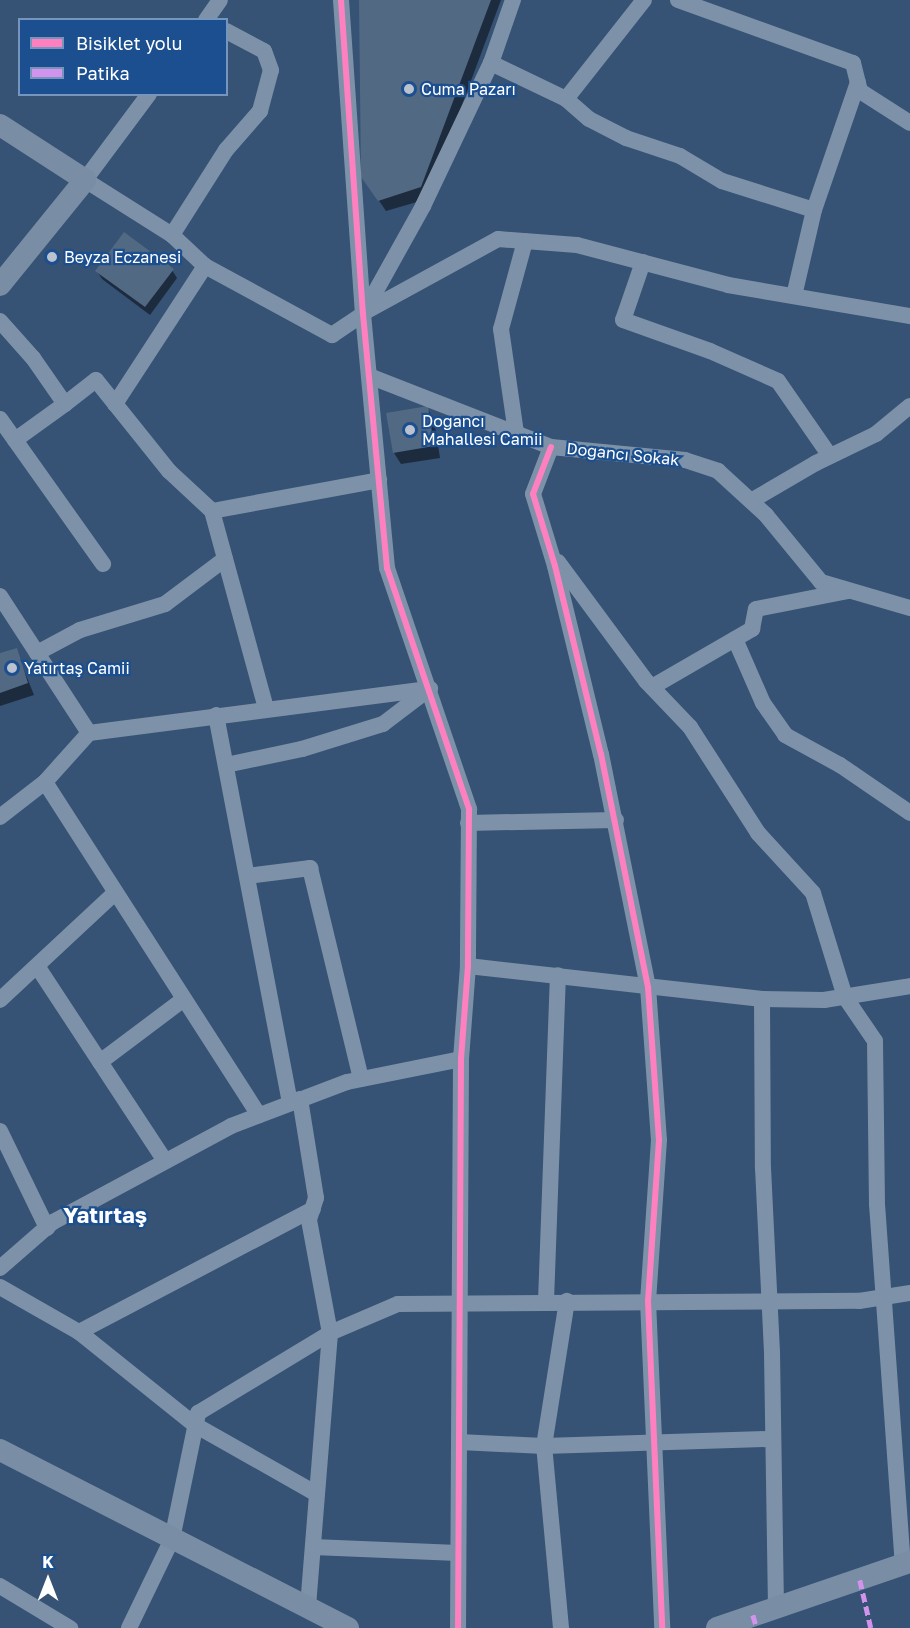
<!DOCTYPE html>
<html>
<head>
<meta charset="utf-8">
<style>
  body { margin:0 }
  #map { position:relative; width:910px; height:1628px; overflow:hidden; background:#365274; font-family:"Golos Text",sans-serif }
  div>[style] { position:absolute }
  .shadow>* { inset:0; background:#0007 }
  .building>* { inset:0; background:#526984 }
  .street>* { height:16px; margin:-8px; padding:0 8px; transform-origin:8px; border-radius:8px; background:#7d92a8 }
  .secondary>* { height:22px; margin:-11px; padding:0 11px; transform-origin:11px; border-radius:11px; background:#798da4 }
  .quiet>* { height:4.5px; margin-top:-2.25px; transform-origin:0; background:repeating-linear-gradient(90deg,#d193ec 0 9px,transparent 0 13.5px) }
  .cycleway>* { height:6px; margin:-3px; padding:0 3px; transform-origin:3px; border-radius:3px; background:#ff80c0 }
  .dots>* { width:16px; height:16px; translate:-50% -50%; box-sizing:border-box; border:3px solid #1b4f8f; border-radius:50% }
  span { translate:-50% -50%; white-space:nowrap; text-align:center; line-height:1.15; -webkit-text-stroke:4.5px #1b4f8f; paint-order:stroke }
  .poi-label { font-size:16px; color:#fff }
  .left { translate:0 -50%; text-align:left }
  .street-label { font-size:16px; color:#fff }
  .district-label { font-size:22px; color:#fff; font-weight:700 }
  .legend { position:absolute; left:18px; top:18px; width:210px; height:78px; box-sizing:border-box; background:#1b4f8f; border:2px solid #7695bc; margin:0; padding:8px 10px; list-style:none; font-size:18px; color:#fff }
  .legend li { display:flex; align-items:center; gap:12px; height:30px }
  .legend b { width:30px; border:2px solid #7695bc }
  .north { position:absolute; left:18px; top:1550px; width:60px; height:60px; -webkit-text-stroke:4px #1b4f8f; paint-order:stroke; rotate:0deg; font-size:16px; font-weight:700; line-height:24px; text-align:center; color:#fff }
  .north::after { content:''; display:block; margin:auto; width:21px; height:27px; background:#fff; clip-path:polygon(50% 0,100% 100%,50% 72%,0 100%) }
</style>
</head>
<body>
<div id="map">
  <div class="shadow">
    <div style="clip-path:polygon(361px 0,501px 0,427px 199px,386px 211px,363px 177px)"></div>
    <div style="clip-path:polygon(172px 270px,177px 278px,150px 315px,102px 279px,97px 271px)"></div>
    <div style="clip-path:polygon(427px 408px,434px 419px,440px 458px,401px 464px,394px 453px,388px 414px)"></div>
    <div style="clip-path:polygon(16px 650px,34px 695px,0 706px,0 655px)"></div>
  </div>
  <div class="building">
    <div style="clip-path:polygon(359px 0,491px 0,421px 187px,378px 201px,361px 177px)"></div>
    <div style="clip-path:polygon(124px 232px,174px 269px,145px 307px,95px 271px)"></div>
    <div style="clip-path:polygon(428px 406px,434px 446px,393px 453px,386px 413px)"></div>
    <div style="clip-path:polygon(17px 648px,28px 683px,0 693px,0 653px)"></div>
  </div>
  <div class="street">
    <div style="left:341px;top:0;width:315px;rotate:86deg"></div>
    <div style="left:363px;top:314px;width:255px;rotate:84.6deg"></div>
    <div style="left:387px;top:568px;width:255px;rotate:71.2deg"></div>
    <div style="left:469px;top:809px;width:157px;rotate:90.4deg"></div>
    <div style="left:468px;top:966px;width:93px;rotate:94.3deg"></div>
    <div style="left:461px;top:1059px;width:569px;rotate:90.3deg"></div>
    <div style="left:678px;top:0;width:186px;rotate:19.8deg"></div>
    <div style="left:853px;top:63px;width:29px;rotate:76deg"></div>
    <div style="left:860px;top:91px;width:59px;rotate:32.6deg"></div>
    <div style="left:206px;top:20px;width:24px;rotate:-55deg"></div>
    <div style="left:491px;top:63px;width:83px;rotate:25.6deg"></div>
    <div style="left:566px;top:99px;width:126px;rotate:-51.8deg"></div>
    <div style="left:149px;top:94px;width:107px;rotate:126.7deg"></div>
    <div style="left:85px;top:180px;width:103px;rotate:32.3deg"></div>
    <div style="left:172px;top:235px;width:45px;rotate:43.2deg"></div>
    <div style="left:205px;top:266px;width:145px;rotate:28.5deg"></div>
    <div style="left:332px;top:335px;width:37px;rotate:-34deg"></div>
    <div style="left:363px;top:314px;width:124px;rotate:-60.9deg"></div>
    <div style="left:423px;top:206px;width:158px;rotate:-64.6deg"></div>
    <div style="left:491px;top:63px;width:67px;rotate:-70.8deg"></div>
    <div style="left:566px;top:99px;width:30px;rotate:41deg"></div>
    <div style="left:589px;top:119px;width:42px;rotate:27.2deg"></div>
    <div style="left:626px;top:138px;width:57px;rotate:18.4deg"></div>
    <div style="left:680px;top:156px;width:49px;rotate:30.8deg"></div>
    <div style="left:722px;top:181px;width:96px;rotate:17.5deg"></div>
    <div style="left:814px;top:210px;width:88px;rotate:103.1deg"></div>
    <div style="left:814px;top:210px;width:135px;rotate:-71deg"></div>
    <div style="left:172px;top:235px;width:101px;rotate:-57.6deg"></div>
    <div style="left:226px;top:150px;width:52px;rotate:-48.9deg"></div>
    <div style="left:260px;top:111px;width:42px;rotate:-75deg"></div>
    <div style="left:271px;top:70px;width:20px;rotate:-110deg"></div>
    <div style="left:264px;top:51px;width:43px;rotate:-152.2deg"></div>
    <div style="left:643px;top:262px;width:61px;rotate:109deg"></div>
    <div style="left:623px;top:320px;width:92px;rotate:19.6deg"></div>
    <div style="left:710px;top:351px;width:74px;rotate:23.8deg"></div>
    <div style="left:778px;top:381px;width:91px;rotate:55.3deg"></div>
    <div style="left:363px;top:313px;width:154px;rotate:-28.7deg"></div>
    <div style="left:498px;top:239px;width:79px;rotate:4.3deg"></div>
    <div style="left:577px;top:245px;width:156px;rotate:14.8deg"></div>
    <div style="left:728px;top:285px;width:185px;rotate:9.7deg"></div>
    <div style="left:0;top:321px;width:50px;rotate:48.3deg"></div>
    <div style="left:33px;top:358px;width:56px;rotate:55.2deg"></div>
    <div style="left:65px;top:404px;width:39px;rotate:-38deg"></div>
    <div style="left:96px;top:380px;width:117px;rotate:51.3deg"></div>
    <div style="left:169px;top:471px;width:59px;rotate:42.9deg"></div>
    <div style="left:212px;top:511px;width:170px;rotate:-10.5deg"></div>
    <div style="left:369px;top:376px;width:195px;rotate:21.3deg"></div>
    <div style="left:551px;top:447px;width:135px;rotate:5.5deg"></div>
    <div style="left:685px;top:460px;width:35px;rotate:18deg"></div>
    <div style="left:718px;top:471px;width:65px;rotate:42.5deg"></div>
    <div style="left:766px;top:515px;width:87px;rotate:50.6deg"></div>
    <div style="left:821px;top:582px;width:93px;rotate:16.3deg"></div>
    <div style="left:115px;top:404px;width:165px;rotate:-56.9deg"></div>
    <div style="left:0;top:419px;width:178px;rotate:54.6deg"></div>
    <div style="left:516px;top:433px;width:105px;rotate:-98.2deg"></div>
    <div style="left:501px;top:329px;width:91px;rotate:-74.7deg"></div>
    <div style="left:15px;top:440px;width:62px;rotate:-35.8deg"></div>
    <div style="left:551px;top:447px;width:50px;rotate:111deg"></div>
    <div style="left:533px;top:494px;width:75px;rotate:73deg"></div>
    <div style="left:555px;top:566px;width:194px;rotate:76.3deg"></div>
    <div style="left:601px;top:754px;width:238px;rotate:78.6deg"></div>
    <div style="left:648px;top:987px;width:153px;rotate:85.9deg"></div>
    <div style="left:659px;top:1140px;width:161px;rotate:93.9deg"></div>
    <div style="left:648px;top:1301px;width:327px;rotate:87.5deg"></div>
    <div style="left:751px;top:501px;width:75px;rotate:-30.3deg"></div>
    <div style="left:816px;top:463px;width:67px;rotate:-25.8deg"></div>
    <div style="left:876px;top:434px;width:44px;rotate:-39.5deg"></div>
    <div style="left:212px;top:511px;width:205px;rotate:74.7deg"></div>
    <div style="left:558px;top:562px;width:148px;rotate:53.5deg"></div>
    <div style="left:646px;top:681px;width:64px;rotate:46.3deg"></div>
    <div style="left:690px;top:727px;width:126px;rotate:57.3deg"></div>
    <div style="left:758px;top:833px;width:81px;rotate:47.5deg"></div>
    <div style="left:813px;top:893px;width:109px;rotate:72.9deg"></div>
    <div style="left:845px;top:997px;width:53px;rotate:55.7deg"></div>
    <div style="left:875px;top:1041px;width:163px;rotate:89.3deg"></div>
    <div style="left:877px;top:1204px;width:361px;rotate:85.9deg"></div>
    <div style="left:0;top:596px;width:163px;rotate:57deg"></div>
    <div style="left:735px;top:639px;width:70px;rotate:66.4deg"></div>
    <div style="left:763px;top:703px;width:39px;rotate:55deg"></div>
    <div style="left:785px;top:735px;width:63px;rotate:28.6deg"></div>
    <div style="left:840px;top:765px;width:85px;rotate:34.4deg"></div>
    <div style="left:37px;top:653px;width:49px;rotate:-28.1deg"></div>
    <div style="left:80px;top:630px;width:89px;rotate:-17deg"></div>
    <div style="left:165px;top:604px;width:75px;rotate:-36.9deg"></div>
    <div style="left:652px;top:687px;width:116px;rotate:-30.1deg"></div>
    <div style="left:752px;top:629px;width:20px;rotate:-79deg"></div>
    <div style="left:756px;top:609px;width:94px;rotate:-11.1deg"></div>
    <div style="left:216px;top:715px;width:395px;rotate:79.2deg"></div>
    <div style="left:226px;top:765px;width:78px;rotate:-11.9deg"></div>
    <div style="left:302px;top:749px;width:85px;rotate:-17.2deg"></div>
    <div style="left:383px;top:724px;width:58px;rotate:-37.3deg"></div>
    <div style="left:45px;top:782px;width:396px;rotate:57.3deg"></div>
    <div style="left:0;top:817px;width:57px;rotate:-37.9deg"></div>
    <div style="left:45px;top:782px;width:66px;rotate:-48.1deg"></div>
    <div style="left:89px;top:733px;width:344px;rotate:-7.4deg"></div>
    <div style="left:468px;top:823px;width:148px;rotate:-1.2deg"></div>
    <div style="left:247px;top:876px;width:64px;rotate:-7.2deg"></div>
    <div style="left:310px;top:868px;width:217px;rotate:76.4deg"></div>
    <div style="left:37px;top:966px;width:233px;rotate:56.7deg"></div>
    <div style="left:468px;top:966px;width:296px;rotate:6.4deg"></div>
    <div style="left:762px;top:999px;width:62px;rotate:0.9deg"></div>
    <div style="left:824px;top:1000px;width:87px;rotate:-9.2deg"></div>
    <div style="left:762px;top:999px;width:169px;rotate:89.7deg"></div>
    <div style="left:763px;top:1168px;width:185px;rotate:87.2deg"></div>
    <div style="left:772px;top:1353px;width:255px;rotate:89.1deg"></div>
    <div style="left:0;top:1000px;width:158px;rotate:-43deg"></div>
    <div style="left:100px;top:1062px;width:105px;rotate:-36.9deg"></div>
    <div style="left:300px;top:1099px;width:100px;rotate:80.8deg"></div>
    <div style="left:316px;top:1198px;width:23px;rotate:108deg"></div>
    <div style="left:309px;top:1220px;width:115px;rotate:79.5deg"></div>
    <div style="left:330px;top:1333px;width:276px;rotate:94.6deg"></div>
    <div style="left:0;top:1131px;width:108px;rotate:64.1deg"></div>
    <div style="left:0;top:1268px;width:70px;rotate:-41deg"></div>
    <div style="left:53px;top:1222px;width:202px;rotate:-28.3deg"></div>
    <div style="left:231px;top:1126px;width:124px;rotate:-20.8deg"></div>
    <div style="left:347px;top:1082px;width:116px;rotate:-11.4deg"></div>
    <div style="left:0;top:1287px;width:91px;rotate:29.7deg"></div>
    <div style="left:79px;top:1332px;width:149px;rotate:38.7deg"></div>
    <div style="left:195px;top:1425px;width:140px;rotate:29.5deg"></div>
    <div style="left:546px;top:1301px;width:326px;rotate:-87.9deg"></div>
    <div style="left:79px;top:1332px;width:264px;rotate:-27.7deg"></div>
    <div style="left:459px;top:1442px;width:85px;rotate:2.7deg"></div>
    <div style="left:544px;top:1446px;width:229px;rotate:-1.8deg"></div>
    <div style="left:313px;top:1547px;width:145px;rotate:2.4deg"></div>
    <div style="left:0;top:1586px;width:82px;rotate:31deg"></div>
    <div style="left:129px;top:1628px;width:99px;rotate:-64.2deg"></div>
    <div style="left:172px;top:1539px;width:129px;rotate:-78.3deg"></div>
    <div style="left:198px;top:1413px;width:154px;rotate:-31.2deg"></div>
    <div style="left:330px;top:1333px;width:74px;rotate:-23.1deg"></div>
    <div style="left:398px;top:1304px;width:461px;rotate:-0.4deg"></div>
    <div style="left:859px;top:1301px;width:52px;rotate:-8.9deg"></div>
    <div style="left:561px;top:1628px;width:183px;rotate:-95.3deg"></div>
    <div style="left:544px;top:1446px;width:147px;rotate:-81deg"></div>
  </div>
  <div class="secondary">
    <div style="left:0;top:125px;width:101px;rotate:32.9deg"></div>
    <div style="left:85px;top:180px;width:135px;rotate:129deg"></div>
    <div style="left:0;top:1450px;width:391px;rotate:27.1deg"></div>
    <div style="left:717px;top:1628px;width:204px;rotate:-18.9deg"></div>
  </div>
  <div class="quiet">
    <div style="left:860px;top:1580px;width:49px;rotate:77.1deg"></div>
    <div style="left:753px;top:1615px;width:14px;rotate:73deg"></div>
  </div>
  <div class="cycleway">
    <div style="left:341px;top:0;width:315px;rotate:86deg"></div>
    <div style="left:363px;top:314px;width:255px;rotate:84.6deg"></div>
    <div style="left:387px;top:568px;width:255px;rotate:71.2deg"></div>
    <div style="left:469px;top:809px;width:157px;rotate:90.4deg"></div>
    <div style="left:468px;top:966px;width:93px;rotate:94.3deg"></div>
    <div style="left:461px;top:1059px;width:569px;rotate:90.3deg"></div>
    <div style="left:551px;top:447px;width:50px;rotate:111deg"></div>
    <div style="left:533px;top:494px;width:75px;rotate:73deg"></div>
    <div style="left:555px;top:566px;width:194px;rotate:76.3deg"></div>
    <div style="left:601px;top:754px;width:238px;rotate:78.6deg"></div>
    <div style="left:648px;top:987px;width:153px;rotate:85.9deg"></div>
    <div style="left:659px;top:1140px;width:161px;rotate:93.9deg"></div>
    <div style="left:648px;top:1301px;width:327px;rotate:87.5deg"></div>
  </div>
  <div class="dots">
    <div style="left:409px;top:89px;background:#b9c2ce"></div>
    <div style="left:52px;top:257px;background:#b9c2ce"></div>
    <div style="left:410px;top:430px;background:#b9c2ce"></div>
    <div style="left:12px;top:668px;background:#b9c2ce"></div>
  </div>
  <div class="poi-label">
    <span class="left" style="left:421px;top:89px">Cuma Pazarı</span>
    <span class="left" style="left:64px;top:257px">Beyza Eczanesi</span>
    <span class="left" style="left:422px;top:430px">Doğancı<br>Mahallesi Camii</span>
    <span class="left" style="left:24px;top:668px">Yatırtaş Camii</span>
  </div>
  <div class="street-label">
    <span style="left:623px;top:454px;rotate:6deg">Doğancı Sokak</span>
  </div>
  <div class="district-label">
    <span style="left:105px;top:1215px">Yatırtaş</span>
  </div>
  <ul class="legend">
  <li><b style="height:8px;background:#ff80c0"></b>Bisiklet yolu</li>
  <li><b style="height:8px;background:#d193ec"></b>Patika</li>
  </ul>
  <div class="north">K</div>
</div>
</body>
</html>
